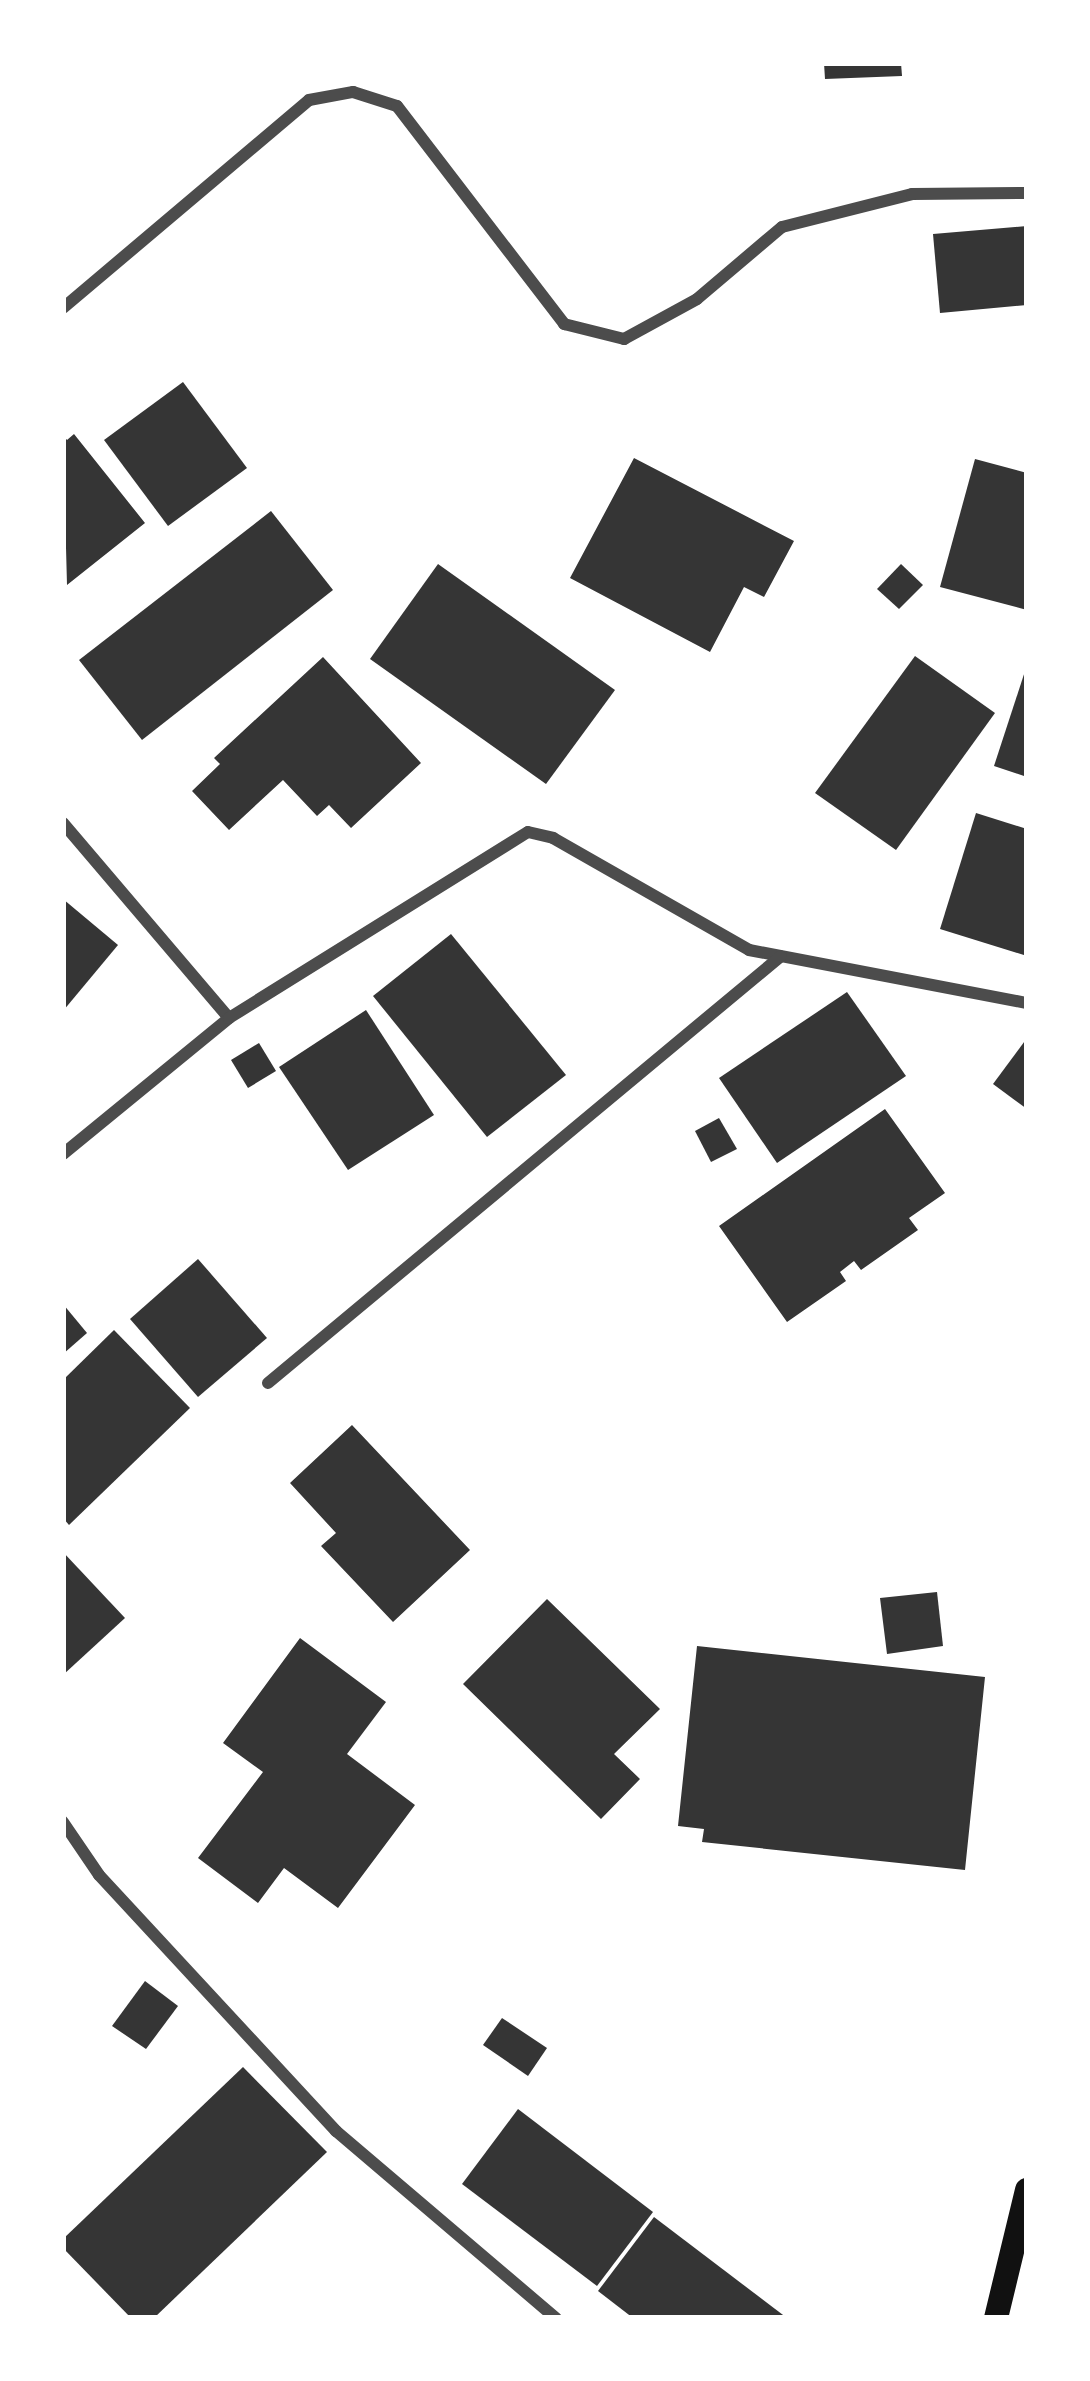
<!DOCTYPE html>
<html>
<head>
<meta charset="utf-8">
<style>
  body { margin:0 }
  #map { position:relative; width:1090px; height:2381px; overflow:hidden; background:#fff; font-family:Montserrat,sans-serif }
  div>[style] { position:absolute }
  .building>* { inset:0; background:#353535 }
  .minor>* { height:12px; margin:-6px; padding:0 6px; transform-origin:6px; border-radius:6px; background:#4c4c4c }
  .secondary>* { height:24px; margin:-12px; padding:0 12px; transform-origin:12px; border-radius:12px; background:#111 }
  span { translate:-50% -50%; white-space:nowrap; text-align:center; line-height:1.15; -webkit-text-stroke:10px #fff; paint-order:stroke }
  .frame { position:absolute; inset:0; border:66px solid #fff; pointer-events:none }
</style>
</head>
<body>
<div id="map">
  <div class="building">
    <div style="clip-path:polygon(824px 63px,901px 63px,902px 76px,825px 79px)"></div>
    <div style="clip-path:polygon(1027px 226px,1027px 305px,940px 313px,933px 234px)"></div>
    <div style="clip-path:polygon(183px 382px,247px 468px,168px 526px,104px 440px)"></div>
    <div style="clip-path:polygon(74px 434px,145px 523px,67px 585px,63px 435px,67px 440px)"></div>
    <div style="clip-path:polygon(634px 458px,794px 541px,764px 597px,744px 587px,710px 652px,570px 578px)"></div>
    <div style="clip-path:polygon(975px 459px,1027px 473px,1027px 610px,940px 587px)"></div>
    <div style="clip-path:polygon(271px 511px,333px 590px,142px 740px,79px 660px)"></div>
    <div style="clip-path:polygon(438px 564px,615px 690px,546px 784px,370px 659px)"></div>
    <div style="clip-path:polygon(901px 564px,923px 585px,899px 609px,877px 589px)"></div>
    <div style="clip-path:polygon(915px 656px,995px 713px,896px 850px,815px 793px)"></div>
    <div style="clip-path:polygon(323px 657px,421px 763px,351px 828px,329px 805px,317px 816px,283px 780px,229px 830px,192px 791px,220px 764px,214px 758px)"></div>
    <div style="clip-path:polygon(1026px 668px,1027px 668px,1027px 777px,994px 766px)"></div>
    <div style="clip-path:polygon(976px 813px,1027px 829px,1027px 956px,940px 929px)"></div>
    <div style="clip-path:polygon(63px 899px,118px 945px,63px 1011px)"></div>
    <div style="clip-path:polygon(451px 934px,566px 1075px,487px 1137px,373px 996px)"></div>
    <div style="clip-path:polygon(847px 992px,906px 1076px,777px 1163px,719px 1078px)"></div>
    <div style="clip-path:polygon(366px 1010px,434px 1115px,348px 1170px,279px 1067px)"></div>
    <div style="clip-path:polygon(1027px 1038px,1027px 1109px,993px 1084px)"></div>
    <div style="clip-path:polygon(259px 1043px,276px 1071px,248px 1088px,231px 1060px)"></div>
    <div style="clip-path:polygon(885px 1109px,945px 1193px,909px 1218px,918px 1230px,861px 1270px,854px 1261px,840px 1272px,846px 1281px,787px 1322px,719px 1226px)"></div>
    <div style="clip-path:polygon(719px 1118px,737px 1149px,711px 1162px,695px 1131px)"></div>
    <div style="clip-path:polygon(198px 1259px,267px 1338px,198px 1397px,130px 1319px)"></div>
    <div style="clip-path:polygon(63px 1304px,87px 1333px,63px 1354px)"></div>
    <div style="clip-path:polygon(114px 1330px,190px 1408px,69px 1525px,63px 1518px,63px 1380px)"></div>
    <div style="clip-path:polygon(352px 1425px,470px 1550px,393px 1622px,321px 1546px,336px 1533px,290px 1483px)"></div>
    <div style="clip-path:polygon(63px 1552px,125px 1618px,63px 1675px)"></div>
    <div style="clip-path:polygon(937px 1592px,943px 1646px,887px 1654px,880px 1598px)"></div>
    <div style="clip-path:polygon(547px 1599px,660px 1709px,614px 1754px,640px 1779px,601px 1819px,463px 1684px)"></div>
    <div style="clip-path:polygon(300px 1638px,386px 1702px,347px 1754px,415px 1805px,338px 1908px,284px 1868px,258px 1903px,198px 1858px,263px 1772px,223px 1743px)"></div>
    <div style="clip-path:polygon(697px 1646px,985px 1677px,965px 1870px,702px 1842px,704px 1829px,678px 1826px)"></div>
    <div style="clip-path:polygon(145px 1981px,178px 2006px,146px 2049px,112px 2026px)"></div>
    <div style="clip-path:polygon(502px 2018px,547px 2048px,528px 2076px,483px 2045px)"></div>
    <div style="clip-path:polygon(243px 2067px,327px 2152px,154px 2318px,131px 2318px,63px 2248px,63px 2239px)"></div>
    <div style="clip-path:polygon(518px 2109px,653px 2212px,597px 2286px,462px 2184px)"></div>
    <div style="clip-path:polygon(654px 2217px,787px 2318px,633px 2318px,598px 2291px)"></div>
  </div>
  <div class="minor">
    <div style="left:63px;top:308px;width:322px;rotate:-40.2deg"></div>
    <div style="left:309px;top:100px;width:45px;rotate:-10.3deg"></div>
    <div style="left:353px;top:92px;width:46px;rotate:17.7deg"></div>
    <div style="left:397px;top:106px;width:275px;rotate:52.5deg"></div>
    <div style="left:564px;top:324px;width:62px;rotate:14deg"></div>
    <div style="left:624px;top:339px;width:83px;rotate:-28.7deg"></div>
    <div style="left:697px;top:299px;width:111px;rotate:-40.3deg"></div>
    <div style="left:782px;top:227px;width:134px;rotate:-14.2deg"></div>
    <div style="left:912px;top:194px;width:115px;rotate:-0.5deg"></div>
    <div style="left:63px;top:823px;width:256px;rotate:49.6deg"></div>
    <div style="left:63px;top:1154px;width:215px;rotate:-39.3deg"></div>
    <div style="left:229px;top:1018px;width:352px;rotate:-31.9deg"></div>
    <div style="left:528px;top:832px;width:26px;rotate:13deg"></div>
    <div style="left:553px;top:838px;width:226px;rotate:29.7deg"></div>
    <div style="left:749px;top:950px;width:283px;rotate:10.8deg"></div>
    <div style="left:268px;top:1383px;width:667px;rotate:-39.77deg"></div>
    <div style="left:63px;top:1822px;width:64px;rotate:55.8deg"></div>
    <div style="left:99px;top:1875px;width:349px;rotate:47.2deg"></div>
    <div style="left:336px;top:2131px;width:289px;rotate:40.4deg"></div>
  </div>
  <div class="secondary">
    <div style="left:996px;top:2318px;width:132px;rotate:-76.4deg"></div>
  </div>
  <div class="frame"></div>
</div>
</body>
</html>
